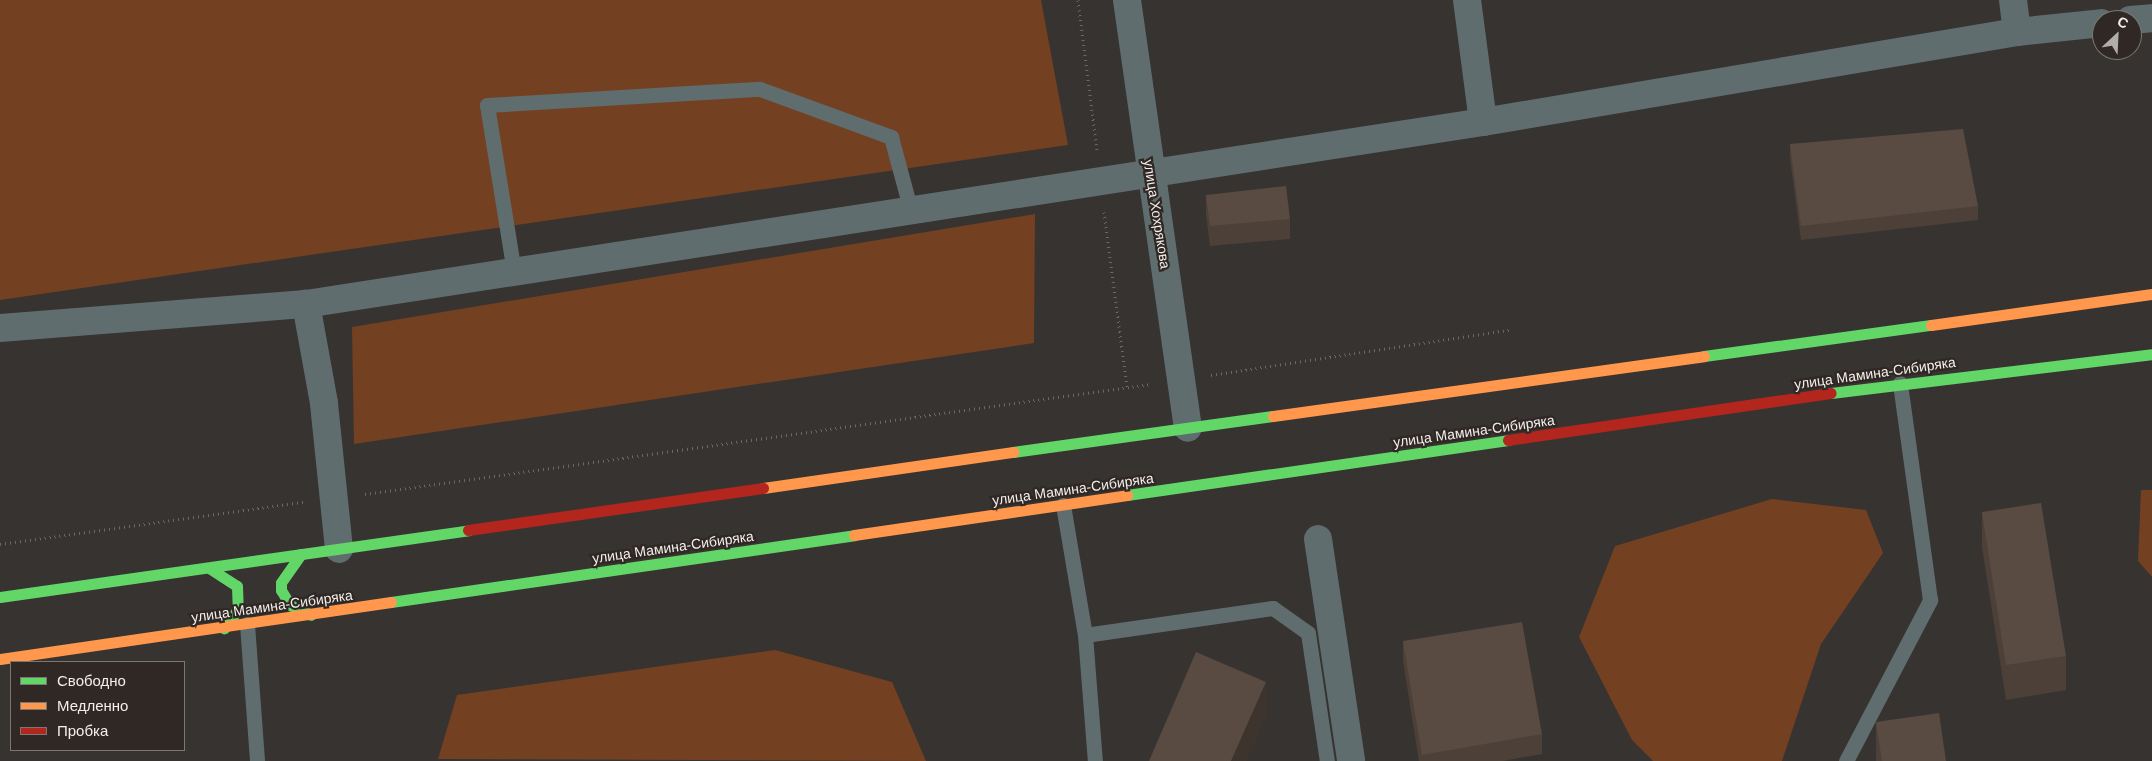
<!DOCTYPE html>
<html>
<head>
<meta charset="utf-8">
<style>
  body { margin:0 }
  #map { position:relative; width:2152px; height:761px; overflow:hidden; background:#363331; font-family:Arial,sans-serif }
  div>[style] { position:absolute }
  .green>* { inset:0; background:#734021 }
  .path>* { height:3px; margin-top:-1.5px; transform-origin:0; background:repeating-linear-gradient(90deg,#666a6b 0 1px,transparent 0 5px) }
  .lane>* { height:15px; margin:-7.5px; padding:0 7.5px; transform-origin:7.5px; border-radius:7.5px; background:#606d6e }
  .street>* { height:28px; margin:-14px; padding:0 14px; transform-origin:14px; border-radius:14px; background:#606d6e }
  .fast>* { height:11px; margin:-5.5px; padding:0 5.5px; transform-origin:5.5px; border-radius:5.5px; background:#63d668 }
  .slow>* { height:11px; margin:-5.5px; padding:0 5.5px; transform-origin:5.5px; border-radius:5.5px; background:#ff974d }
  .jam>* { height:11px; margin:-5.5px; padding:0 5.5px; transform-origin:5.5px; border-radius:5.5px; background:#b3261e }
  .wall>* { inset:0; background:#4d4038 }
  .shaded-wall>* { inset:0; background:#3e342e }
  .building>* { inset:0; background:#594b41 }
  span { translate:-50% -50%; white-space:nowrap; text-align:center; line-height:1.15; -webkit-text-stroke:4.5px #2f2824; paint-order:stroke }
  .street-label { font-size:14px; color:#f3eeec }
  .legend { position:absolute; left:10px; top:661px; width:175px; height:90px; box-sizing:border-box; background:#2f2824; border:1px solid #7d7774; margin:0; padding:6px 9px; list-style:none; font-size:15px; color:#f3eeec }
  .legend li { display:flex; align-items:center; gap:10px; height:25px }
  .legend b { width:25px; border:1px solid #7d7774 }
  .north { position:absolute; left:2092px; top:10px; width:50px; height:50px; box-sizing:border-box; background:#2f2824; border:1px solid #7d7774; border-radius:50%; rotate:25deg; font-size:14px; font-weight:700; line-height:20px; text-align:center; color:#f3eeec }
  .north::after { content:''; display:block; margin:auto; width:18px; height:22px; background:#b1adab; clip-path:polygon(50% 0,100% 100%,50% 72%,0 100%) }
</style>
</head>
<body>
<div id="map">
  <div class="green">
    <div style="clip-path:polygon(0 0,1041px 0,1068px 145px,0 300px)"></div>
    <div style="clip-path:polygon(1035px 214px,1034px 343px,354px 444px,352px 327px)"></div>
    <div style="clip-path:polygon(2141px 490px,2152px 490px,2152px 577px,2138px 561px)"></div>
    <div style="clip-path:polygon(1772px 499px,1866px 510px,1883px 553px,1821px 644px,1782px 761px,1653px 761px,1632px 740px,1579px 637px,1615px 546px)"></div>
    <div style="clip-path:polygon(775px 650px,892px 682px,926px 761px,438px 759px,457px 695px)"></div>
  </div>
  <div class="path">
    <div style="left:1078px;top:0;width:152px;rotate:82.8deg"></div>
    <div style="left:1104px;top:212px;width:177px;rotate:82.5deg"></div>
    <div style="left:1211px;top:375px;width:302px;rotate:-8.6deg"></div>
    <div style="left:365px;top:494px;width:794px;rotate:-7.97deg"></div>
    <div style="left:0;top:544px;width:307px;rotate:-7.9deg"></div>
  </div>
  <div class="lane">
    <div style="left:514px;top:272px;width:169px;rotate:-99.2deg"></div>
    <div style="left:487px;top:105px;width:273px;rotate:-3.4deg"></div>
    <div style="left:760px;top:89px;width:140px;rotate:20.1deg"></div>
    <div style="left:891px;top:137px;width:77px;rotate:74.9deg"></div>
    <div style="left:1063px;top:505px;width:132px;rotate:80.4deg"></div>
    <div style="left:1085px;top:635px;width:126px;rotate:85.5deg"></div>
    <div style="left:247px;top:624px;width:137px;rotate:85.8deg"></div>
    <div style="left:1085px;top:635px;width:190px;rotate:-8.2deg"></div>
    <div style="left:1273px;top:608px;width:43px;rotate:35.5deg"></div>
    <div style="left:1308px;top:633px;width:129px;rotate:81.6deg"></div>
    <div style="left:1846px;top:761px;width:182px;rotate:-62.4deg"></div>
    <div style="left:1930px;top:600px;width:219px;rotate:-97.9deg"></div>
  </div>
  <div class="street">
    <div style="left:1127px;top:0;width:432px;rotate:81.9deg"></div>
    <div style="left:1467px;top:0;width:123px;rotate:82.5deg"></div>
    <div style="left:2013px;top:0;width:32px;rotate:83deg"></div>
    <div style="left:2130px;top:20px;width:22px;rotate:-5deg"></div>
    <div style="left:0;top:328px;width:307px;rotate:-4.5deg"></div>
    <div style="left:1318px;top:539px;width:224px;rotate:81.5deg"></div>
    <div style="left:339px;top:549px;width:147px;rotate:-95.9deg"></div>
    <div style="left:324px;top:403px;width:101px;rotate:-100.3deg"></div>
    <div style="left:306px;top:304px;width:1191px;rotate:-8.79deg"></div>
    <div style="left:1483px;top:122px;width:542px;rotate:-9.57deg"></div>
    <div style="left:2017px;top:32px;width:85px;rotate:-6deg"></div>
  </div>
  <div class="fast">
    <div style="left:1704px;top:356px;width:229px;rotate:-7.8deg"></div>
    <div style="left:1831px;top:393px;width:323px;rotate:-6.9deg"></div>
    <div style="left:1013px;top:452px;width:262px;rotate:-7.9deg"></div>
    <div style="left:1127px;top:495px;width:385px;rotate:-8.2deg"></div>
    <div style="left:301px;top:554px;width:35px;rotate:125deg"></div>
    <div style="left:281px;top:583px;width:7px;rotate:90deg"></div>
    <div style="left:281px;top:590px;width:17px;rotate:59deg"></div>
    <div style="left:290px;top:605px;width:23px;rotate:25deg"></div>
    <div style="left:209px;top:568px;width:33px;rotate:33deg"></div>
    <div style="left:237px;top:586px;width:23px;rotate:88deg"></div>
    <div style="left:238px;top:609px;width:24px;rotate:126deg"></div>
    <div style="left:0;top:597px;width:473px;rotate:-8.1deg"></div>
    <div style="left:391px;top:602px;width:468px;rotate:-8.2deg"></div>
  </div>
  <div class="slow">
    <div style="left:1931px;top:325px;width:223px;rotate:-8deg"></div>
    <div style="left:1273px;top:416px;width:435px;rotate:-7.9deg"></div>
    <div style="left:763px;top:488px;width:253px;rotate:-8.2deg"></div>
    <div style="left:854px;top:535px;width:276px;rotate:-8.3deg"></div>
    <div style="left:0;top:659px;width:395px;rotate:-8.3deg"></div>
  </div>
  <div class="jam">
    <div style="left:1508px;top:440px;width:326px;rotate:-8.3deg"></div>
    <div style="left:468px;top:530px;width:298px;rotate:-8.1deg"></div>
  </div>
  <div class="wall">
    <div style="clip-path:polygon(1790px 144px,1978px 206px,1978px 220px,1801px 240px,1790px 159px)"></div>
    <div style="clip-path:polygon(1206px 195px,1290px 219px,1290px 239px,1210px 246px,1206px 215px)"></div>
    <div style="clip-path:polygon(1982px 512px,2066px 656px,2066px 690px,2006px 700px,1982px 547px)"></div>
    <div style="clip-path:polygon(1403px 641px,1542px 734px,1542px 754px,1503px 761px,1419px 761px,1403px 661px)"></div>
    <div style="clip-path:polygon(1876px 722px,1946px 761px,1876px 761px)"></div>
  </div>
  <div class="shaded-wall">
    <div style="clip-path:polygon(1266px 682px,1266px 717px,1247px 761px,1231px 761px)"></div>
  </div>
  <div class="building">
    <div style="clip-path:polygon(1963px 129px,1978px 206px,1801px 226px,1790px 144px)"></div>
    <div style="clip-path:polygon(1286px 186px,1290px 219px,1210px 226px,1206px 195px)"></div>
    <div style="clip-path:polygon(2041px 503px,2066px 656px,2006px 665px,1982px 512px)"></div>
    <div style="clip-path:polygon(1522px 622px,1542px 734px,1422px 755px,1403px 641px)"></div>
    <div style="clip-path:polygon(1196px 652px,1266px 682px,1231px 761px,1149px 761px)"></div>
    <div style="clip-path:polygon(1939px 713px,1946px 761px,1882px 761px,1876px 722px)"></div>
  </div>
  <div class="street-label">
    <span style="left:1157px;top:214px;rotate:81deg">улица Хохрякова</span>
    <span style="left:1875px;top:373px;rotate:-8deg">улица Мамина-Сибиряка</span>
    <span style="left:1474px;top:431px;rotate:-8deg">улица Мамина-Сибиряка</span>
    <span style="left:1073px;top:489px;rotate:-8deg">улица Мамина-Сибиряка</span>
    <span style="left:673px;top:547px;rotate:-8deg">улица Мамина-Сибиряка</span>
    <span style="left:272px;top:606px;rotate:-8deg">улица Мамина-Сибиряка</span>
  </div>
  <ul class="legend">
  <li><b style="height:6px;background:#63d668"></b>Свободно</li>
  <li><b style="height:6px;background:#ff974d"></b>Медленно</li>
  <li><b style="height:6px;background:#b3261e"></b>Пробка</li>
  </ul>
  <div class="north">С</div>
</div>
</body>
</html>
